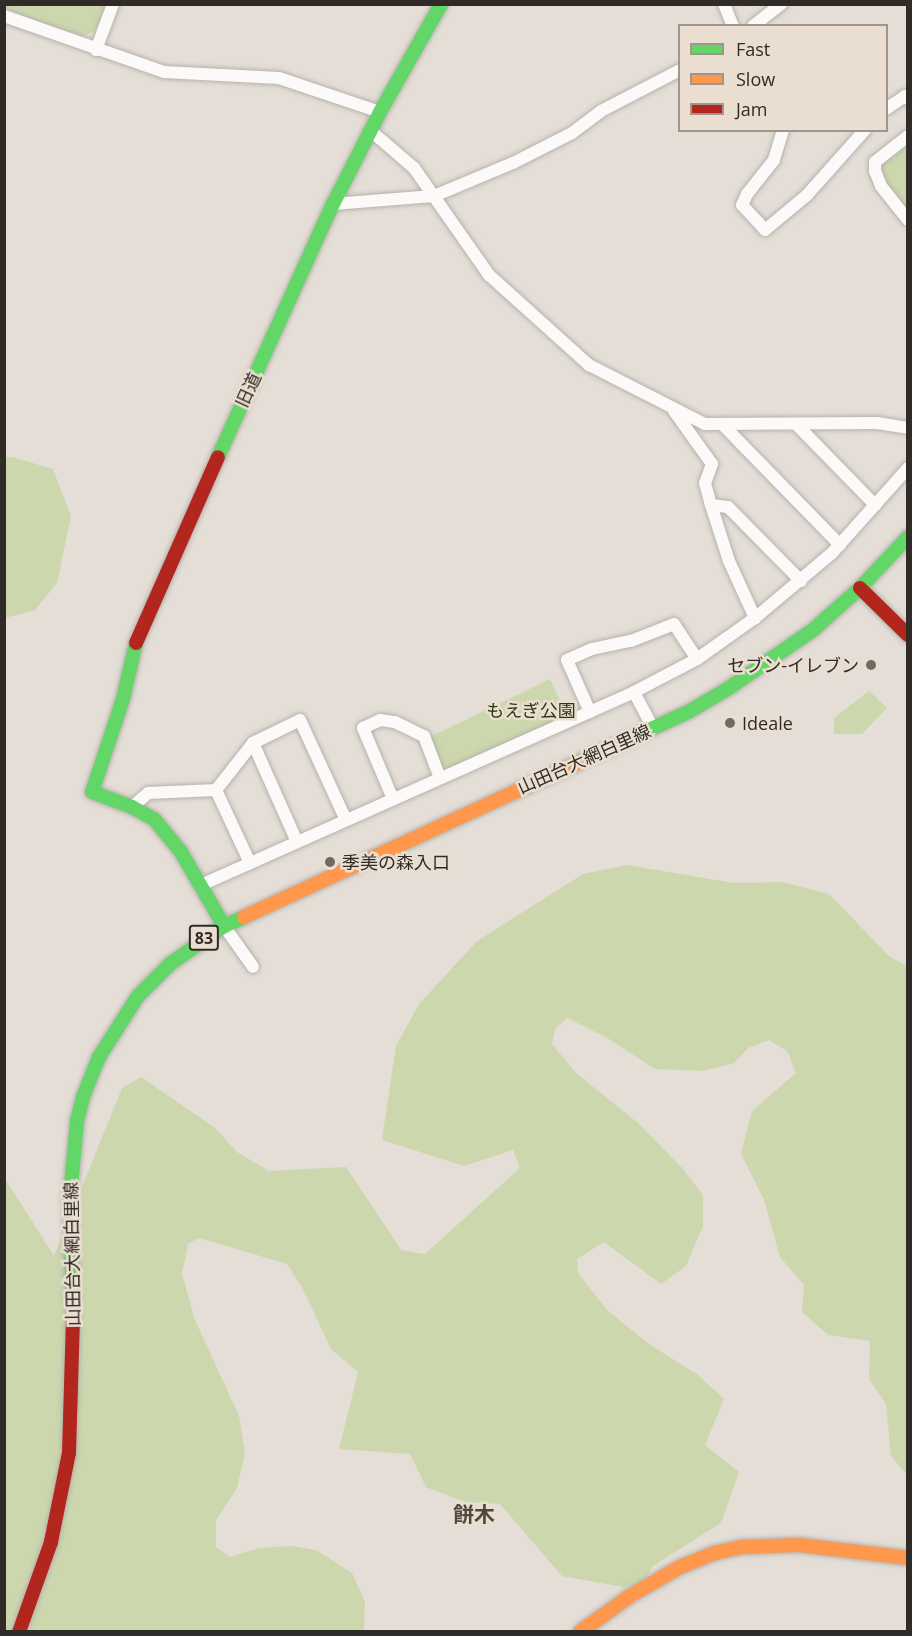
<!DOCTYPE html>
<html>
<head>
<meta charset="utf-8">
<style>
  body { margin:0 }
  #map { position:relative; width:912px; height:1636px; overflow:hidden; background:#e4ded7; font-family:"Open Sans","Noto Sans JP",sans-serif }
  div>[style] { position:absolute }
  .green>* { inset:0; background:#ccd7ae }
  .roads { filter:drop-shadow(0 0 2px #b7b2ac) drop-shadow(0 0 2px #b7b2ac) }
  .street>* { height:12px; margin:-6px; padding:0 6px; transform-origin:6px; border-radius:6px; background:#fbfaf9 }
  .fast>* { height:14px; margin:-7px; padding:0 7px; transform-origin:7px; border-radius:7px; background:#63d668 }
  .slow>* { height:14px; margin:-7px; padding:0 7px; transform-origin:7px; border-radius:7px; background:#ff974d }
  .jam>* { height:14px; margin:-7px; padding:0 7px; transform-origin:7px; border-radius:7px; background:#b3261e }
  .dots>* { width:16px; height:16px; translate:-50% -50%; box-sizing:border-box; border:3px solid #eaded1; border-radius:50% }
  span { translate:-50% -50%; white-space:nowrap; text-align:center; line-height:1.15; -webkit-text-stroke:5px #eaded1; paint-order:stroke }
  .shield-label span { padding:2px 4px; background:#eaded1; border:2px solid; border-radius:4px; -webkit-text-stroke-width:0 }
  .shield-label { font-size:16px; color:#302b26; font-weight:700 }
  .street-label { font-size:18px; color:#302b26 }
  .poi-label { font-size:18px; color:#302b26 }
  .right { translate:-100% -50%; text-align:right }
  .left { translate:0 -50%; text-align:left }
  .park-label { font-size:18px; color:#2d3916 }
  .quarter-label { font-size:21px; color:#51473d; font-weight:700 }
  .frame { position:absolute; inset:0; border:6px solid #302b26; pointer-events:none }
  .legend { position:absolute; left:678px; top:24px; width:210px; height:108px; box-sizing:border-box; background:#eaded1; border:2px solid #a0968d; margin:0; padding:8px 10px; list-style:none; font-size:18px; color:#302b26 }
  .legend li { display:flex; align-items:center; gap:12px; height:30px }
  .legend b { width:30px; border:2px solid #a0968d }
</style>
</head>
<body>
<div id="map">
  <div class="green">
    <div style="clip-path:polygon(4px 5px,105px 5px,95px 31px,79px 38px,5px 8px)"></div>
    <div style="clip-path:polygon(907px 142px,907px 216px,881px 180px,878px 165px)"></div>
    <div style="clip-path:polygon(4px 457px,12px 457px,53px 469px,71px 516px,57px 583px,35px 610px,5px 618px)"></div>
    <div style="clip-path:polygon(550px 679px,567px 716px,448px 770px,442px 768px,428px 738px)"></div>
    <div style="clip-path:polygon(869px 691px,887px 708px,862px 734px,834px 734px,834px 718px)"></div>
    <div style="clip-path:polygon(627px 865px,734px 883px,782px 882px,829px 894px,890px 957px,907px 966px,907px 1475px,891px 1456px,886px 1404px,869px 1379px,870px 1341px,828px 1335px,802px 1312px,804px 1285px,780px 1257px,764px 1200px,741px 1154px,752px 1111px,796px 1073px,787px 1051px,769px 1040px,748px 1048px,734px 1063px,703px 1071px,655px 1069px,609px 1039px,567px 1018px,555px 1029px,552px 1044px,577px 1074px,638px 1123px,683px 1169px,703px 1195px,703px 1226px,686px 1266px,661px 1284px,604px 1242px,577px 1259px,578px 1273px,607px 1310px,649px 1344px,698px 1375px,724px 1399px,705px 1445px,739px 1472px,721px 1523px,653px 1566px,643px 1585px,623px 1587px,562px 1576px,500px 1504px,465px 1502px,426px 1487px,410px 1454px,339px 1449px,358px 1372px,331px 1349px,303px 1289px,287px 1264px,199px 1238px,188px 1244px,182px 1274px,195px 1320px,239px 1416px,245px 1453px,237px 1488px,216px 1520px,216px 1547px,230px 1557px,259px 1548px,292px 1546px,316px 1550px,352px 1573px,365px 1602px,364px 1631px,5px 1631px,4px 1177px,54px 1256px,122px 1088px,141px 1077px,215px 1128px,237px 1152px,269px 1171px,346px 1167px,401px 1250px,425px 1254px,520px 1168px,513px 1150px,464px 1166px,382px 1140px,396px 1046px,419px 1004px,477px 941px,583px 874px)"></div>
  </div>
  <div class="roads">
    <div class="street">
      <div style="left:724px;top:4px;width:24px;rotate:68deg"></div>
      <div style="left:4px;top:16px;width:170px;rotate:19.3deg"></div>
      <div style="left:164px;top:72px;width:115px;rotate:3deg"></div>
      <div style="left:279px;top:78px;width:107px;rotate:18.6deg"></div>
      <div style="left:753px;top:26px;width:36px;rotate:-38deg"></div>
      <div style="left:96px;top:50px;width:49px;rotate:-69.7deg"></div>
      <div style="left:886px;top:109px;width:23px;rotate:-34deg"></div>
      <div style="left:905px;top:96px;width:4px;rotate:45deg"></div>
      <div style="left:783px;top:130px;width:31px;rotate:107deg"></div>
      <div style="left:774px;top:160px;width:43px;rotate:128.5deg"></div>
      <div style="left:747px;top:194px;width:12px;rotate:114deg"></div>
      <div style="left:742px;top:205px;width:34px;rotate:47deg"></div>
      <div style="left:765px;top:230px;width:55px;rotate:-39.8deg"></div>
      <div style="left:807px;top:195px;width:87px;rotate:-48.3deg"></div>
      <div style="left:371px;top:131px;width:57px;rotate:40.7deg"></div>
      <div style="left:414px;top:168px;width:131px;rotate:55deg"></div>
      <div style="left:489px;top:275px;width:135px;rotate:42deg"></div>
      <div style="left:589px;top:365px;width:130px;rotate:27deg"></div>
      <div style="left:705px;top:424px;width:172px;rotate:-0.3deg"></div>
      <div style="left:877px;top:423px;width:31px;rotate:9deg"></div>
      <div style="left:908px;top:136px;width:42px;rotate:141.8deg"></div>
      <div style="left:875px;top:162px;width:9px;rotate:90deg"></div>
      <div style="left:875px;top:171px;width:16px;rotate:68deg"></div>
      <div style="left:881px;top:186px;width:43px;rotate:51.5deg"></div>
      <div style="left:333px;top:204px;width:101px;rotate:-4.5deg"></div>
      <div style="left:434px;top:196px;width:86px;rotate:-22.7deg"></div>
      <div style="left:513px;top:163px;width:66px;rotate:-27deg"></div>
      <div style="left:572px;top:133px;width:36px;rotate:-37deg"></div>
      <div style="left:601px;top:111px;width:89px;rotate:-27.4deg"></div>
      <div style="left:674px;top:411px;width:65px;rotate:54.4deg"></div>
      <div style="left:712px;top:464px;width:20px;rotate:110deg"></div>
      <div style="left:705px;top:483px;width:23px;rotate:75deg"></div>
      <div style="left:711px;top:505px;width:59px;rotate:72.2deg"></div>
      <div style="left:729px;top:561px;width:63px;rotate:65.5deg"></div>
      <div style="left:722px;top:424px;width:169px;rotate:45.7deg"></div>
      <div style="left:797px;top:425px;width:112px;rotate:45.7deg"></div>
      <div style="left:711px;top:505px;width:17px;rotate:7deg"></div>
      <div style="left:728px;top:507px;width:104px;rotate:45.4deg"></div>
      <div style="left:634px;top:692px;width:41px;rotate:62.2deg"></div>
      <div style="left:590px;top:712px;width:57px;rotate:-113.9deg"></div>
      <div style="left:567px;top:660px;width:27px;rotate:-24deg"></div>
      <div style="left:592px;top:649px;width:40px;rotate:-12deg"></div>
      <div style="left:631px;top:641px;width:46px;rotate:-21.6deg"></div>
      <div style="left:674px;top:624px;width:42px;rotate:56.7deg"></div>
      <div style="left:253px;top:743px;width:108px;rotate:66deg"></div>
      <div style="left:216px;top:790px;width:81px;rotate:65deg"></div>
      <div style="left:393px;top:799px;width:77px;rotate:-112.9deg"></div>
      <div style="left:363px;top:728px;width:19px;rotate:-25deg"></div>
      <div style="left:380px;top:720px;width:15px;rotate:8deg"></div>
      <div style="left:395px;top:722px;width:32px;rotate:26deg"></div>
      <div style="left:424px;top:736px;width:45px;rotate:69.1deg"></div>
      <div style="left:132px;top:807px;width:21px;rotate:-41deg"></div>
      <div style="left:148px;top:793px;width:68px;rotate:-2.5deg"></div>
      <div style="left:216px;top:790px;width:60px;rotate:-51.8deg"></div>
      <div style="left:253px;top:743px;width:52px;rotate:-26.1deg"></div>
      <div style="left:300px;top:720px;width:110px;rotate:65.3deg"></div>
      <div style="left:201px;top:885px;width:474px;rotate:-24deg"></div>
      <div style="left:634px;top:692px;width:71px;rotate:-27.6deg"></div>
      <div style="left:697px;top:659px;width:71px;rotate:-35.3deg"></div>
      <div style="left:755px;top:618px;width:101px;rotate:-40.2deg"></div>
      <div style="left:832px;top:553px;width:114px;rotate:-48.2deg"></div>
      <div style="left:224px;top:926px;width:50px;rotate:54.7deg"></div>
    </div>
    <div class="fast">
      <div style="left:218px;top:457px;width:278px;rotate:-65.6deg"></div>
      <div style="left:333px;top:204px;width:103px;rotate:-62.9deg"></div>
      <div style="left:380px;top:112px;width:124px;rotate:-60.5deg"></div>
      <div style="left:136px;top:643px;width:57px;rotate:103.1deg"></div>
      <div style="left:123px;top:699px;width:98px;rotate:108.4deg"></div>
      <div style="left:92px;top:792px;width:43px;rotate:20.6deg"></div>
      <div style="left:132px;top:807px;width:25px;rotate:29deg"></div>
      <div style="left:154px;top:819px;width:43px;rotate:50.7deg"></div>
      <div style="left:181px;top:852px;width:86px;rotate:59.8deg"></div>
      <div style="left:579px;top:762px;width:122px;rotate:-24.7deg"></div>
      <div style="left:690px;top:711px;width:45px;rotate:-30.5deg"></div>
      <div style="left:729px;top:688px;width:102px;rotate:-34.6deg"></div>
      <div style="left:813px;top:630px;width:63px;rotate:-41.8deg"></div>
      <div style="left:860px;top:588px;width:70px;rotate:-46.7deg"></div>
      <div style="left:73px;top:1319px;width:122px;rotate:-91.4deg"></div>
      <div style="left:70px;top:1197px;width:76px;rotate:-84.7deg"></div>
      <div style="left:77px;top:1121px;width:25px;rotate:-76deg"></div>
      <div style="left:83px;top:1097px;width:43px;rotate:-68.2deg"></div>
      <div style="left:99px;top:1057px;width:72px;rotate:-57.4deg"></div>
      <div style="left:138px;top:996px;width:45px;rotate:-45deg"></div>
      <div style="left:170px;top:964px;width:66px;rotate:-35.1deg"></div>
      <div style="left:224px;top:926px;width:22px;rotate:-24deg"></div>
    </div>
    <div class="slow">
      <div style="left:244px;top:917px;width:369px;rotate:-24.8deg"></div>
      <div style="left:580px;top:1632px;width:62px;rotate:-35.8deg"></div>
      <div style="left:630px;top:1596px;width:58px;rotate:-30.1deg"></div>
      <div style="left:680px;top:1567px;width:38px;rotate:-22deg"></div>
      <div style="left:715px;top:1553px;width:28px;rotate:-13deg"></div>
      <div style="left:742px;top:1547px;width:57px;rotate:-2deg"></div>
      <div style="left:799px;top:1545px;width:110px;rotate:6.8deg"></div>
    </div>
    <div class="jam">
      <div style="left:860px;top:588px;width:67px;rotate:44.4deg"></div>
      <div style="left:136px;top:643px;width:203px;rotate:-66.2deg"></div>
      <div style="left:19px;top:1632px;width:96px;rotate:-70.4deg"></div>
      <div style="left:51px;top:1542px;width:91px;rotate:-78.6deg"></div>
      <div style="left:69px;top:1453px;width:134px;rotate:-88.3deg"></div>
    </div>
  </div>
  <div class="dots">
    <div style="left:871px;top:665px;background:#6f6a64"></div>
    <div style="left:730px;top:723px;background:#6f6a64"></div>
    <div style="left:330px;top:862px;background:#6f6a64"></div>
  </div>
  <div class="shield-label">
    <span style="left:204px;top:938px">83</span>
  </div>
  <div class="street-label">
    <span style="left:248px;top:390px;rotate:-65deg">旧道</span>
    <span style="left:584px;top:759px;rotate:-24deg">山田台大網白里線</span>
    <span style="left:72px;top:1254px;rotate:-91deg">山田台大網白里線</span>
  </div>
  <div class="poi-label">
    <span class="right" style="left:859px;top:665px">セブン-イレブン</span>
    <span class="left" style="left:742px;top:723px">Ideale</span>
    <span class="left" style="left:342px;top:862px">季美の森入口</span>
  </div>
  <div class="park-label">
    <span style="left:531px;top:710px">もえぎ公園</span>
  </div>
  <div class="quarter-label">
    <span style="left:474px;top:1514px">餅木</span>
  </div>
  <div class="frame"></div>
  <ul class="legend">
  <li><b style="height:8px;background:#63d668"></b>Fast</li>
  <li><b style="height:8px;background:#ff974d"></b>Slow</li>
  <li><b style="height:8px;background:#b3261e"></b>Jam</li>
  </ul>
</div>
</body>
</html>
